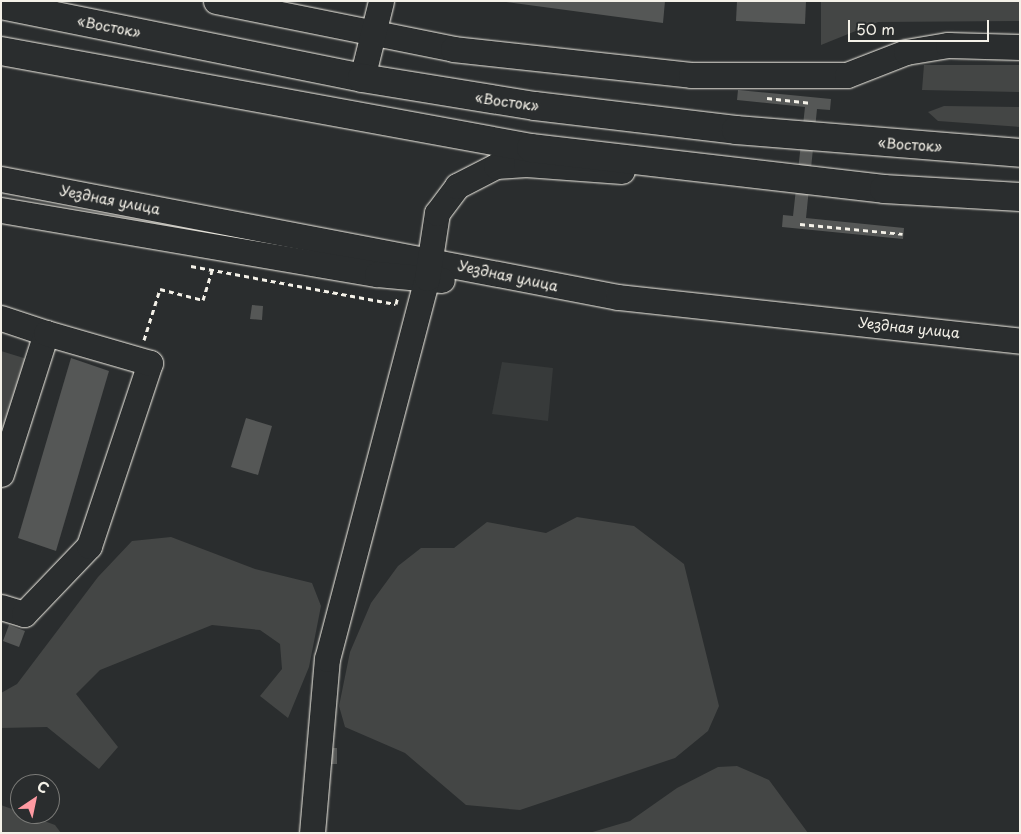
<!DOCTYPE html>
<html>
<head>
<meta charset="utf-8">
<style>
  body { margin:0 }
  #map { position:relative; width:1021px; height:834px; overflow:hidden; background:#2a2d2e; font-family:"Playpen Sans",sans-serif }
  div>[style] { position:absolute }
  .built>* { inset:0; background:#373a3a }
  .green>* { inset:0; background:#444645 }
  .building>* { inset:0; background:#555756 }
  .path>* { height:3px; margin-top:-1.5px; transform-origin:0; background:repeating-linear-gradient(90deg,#f4f1e8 0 5px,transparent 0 9px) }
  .roads { filter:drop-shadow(0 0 1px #f4f1e8) drop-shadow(0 0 1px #f4f1e8) }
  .minor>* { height:25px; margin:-12.5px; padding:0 12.5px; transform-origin:12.5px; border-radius:12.5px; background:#2a2d2e }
  .highway>* { height:28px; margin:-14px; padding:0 14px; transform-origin:14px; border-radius:14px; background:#2a2d2e }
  span { translate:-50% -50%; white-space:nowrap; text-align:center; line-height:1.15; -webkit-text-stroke:4.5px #2a2d2e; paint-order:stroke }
  .street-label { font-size:14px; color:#f4f1e8 }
  .frame { position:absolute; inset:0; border:2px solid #f4f1e8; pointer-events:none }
  .north { position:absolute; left:10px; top:774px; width:50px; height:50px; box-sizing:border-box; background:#2a2d2e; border:1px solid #7b7b78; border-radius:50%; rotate:34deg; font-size:14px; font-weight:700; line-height:20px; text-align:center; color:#f4f1e8 }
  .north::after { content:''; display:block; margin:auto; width:18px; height:22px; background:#ff9aa2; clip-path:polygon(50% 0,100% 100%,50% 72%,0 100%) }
  .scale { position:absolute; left:848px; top:20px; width:141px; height:22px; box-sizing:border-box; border:2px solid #f4f1e8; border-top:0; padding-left:6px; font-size:15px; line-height:18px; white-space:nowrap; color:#f4f1e8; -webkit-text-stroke:4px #2a2d2e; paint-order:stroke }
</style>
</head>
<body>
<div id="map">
  <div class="built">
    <div style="clip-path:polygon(502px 362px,553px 368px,548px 421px,492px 414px)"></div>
  </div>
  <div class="green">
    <div style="clip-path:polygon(821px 1px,1020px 1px,1020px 21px,878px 22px,821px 45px)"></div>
    <div style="clip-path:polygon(924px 65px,1020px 65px,1020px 92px,922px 90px)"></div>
    <div style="clip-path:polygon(944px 106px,1020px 107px,1020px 127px,938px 121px,928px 112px)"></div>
    <div style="clip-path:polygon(1px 351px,27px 359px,1px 435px)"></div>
    <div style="clip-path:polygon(577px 517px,634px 526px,684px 564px,719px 706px,708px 731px,675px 758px,520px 810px,466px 805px,405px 753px,345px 727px,339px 706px,350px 652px,371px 603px,398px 566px,421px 548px,454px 548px,487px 522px,546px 533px)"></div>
    <div style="clip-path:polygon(171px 537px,255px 569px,312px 583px,321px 606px,309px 667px,288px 718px,260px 696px,282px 669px,280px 644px,260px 630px,212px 625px,100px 670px,76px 694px,118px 747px,99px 769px,47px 727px,1px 728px,1px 693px,17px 684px,98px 577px,132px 541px)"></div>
    <div style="clip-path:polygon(737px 766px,769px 780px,808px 833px,589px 833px,630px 821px,677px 788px,718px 767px)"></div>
    <div style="clip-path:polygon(1px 805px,55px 825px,61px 833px,1px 833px)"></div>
  </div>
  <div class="building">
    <div style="clip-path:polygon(498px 1px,665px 1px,663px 23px)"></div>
    <div style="clip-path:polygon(737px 1px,806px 1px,805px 24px,736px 21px)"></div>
    <div style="clip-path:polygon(738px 90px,831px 99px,830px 110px,817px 109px,806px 218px,904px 228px,903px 239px,782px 227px,783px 215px,793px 216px,805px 107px,737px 100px)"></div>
    <div style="clip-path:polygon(252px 305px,263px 306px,262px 320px,250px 319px)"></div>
    <div style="clip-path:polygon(71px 358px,109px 371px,56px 551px,18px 538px)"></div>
    <div style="clip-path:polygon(246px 418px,272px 426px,258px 475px,231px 467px)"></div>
    <div style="clip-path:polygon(9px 625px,25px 631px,19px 647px,3px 641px)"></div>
    <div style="clip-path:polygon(320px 748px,337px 748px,337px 764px,321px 764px)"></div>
  </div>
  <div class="path">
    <div style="left:767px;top:98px;width:45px;rotate:6.3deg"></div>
    <div style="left:800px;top:224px;width:103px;rotate:5.5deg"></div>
    <div style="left:191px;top:266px;width:208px;rotate:10.5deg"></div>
    <div style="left:396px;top:304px;width:8px;rotate:-76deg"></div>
    <div style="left:144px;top:340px;width:53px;rotate:-72.6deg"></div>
    <div style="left:160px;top:289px;width:44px;rotate:14.3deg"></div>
    <div style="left:203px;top:300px;width:31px;rotate:-73deg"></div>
  </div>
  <div class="roads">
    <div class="minor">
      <div style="left:216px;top:1px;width:242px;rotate:11.4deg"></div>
      <div style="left:453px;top:49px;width:239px;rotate:6.2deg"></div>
      <div style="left:691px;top:75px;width:156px"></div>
      <div style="left:847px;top:75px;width:63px;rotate:-21.3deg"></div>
      <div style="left:906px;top:52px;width:43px;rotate:-9.5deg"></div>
      <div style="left:948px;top:45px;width:72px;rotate:1.6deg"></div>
      <div style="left:362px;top:78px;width:79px;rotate:-76.1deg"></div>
      <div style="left:1px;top:179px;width:628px;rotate:10.83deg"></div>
      <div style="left:618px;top:297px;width:404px;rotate:6.2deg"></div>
      <div style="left:1px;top:210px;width:381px;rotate:9.7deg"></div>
      <div style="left:377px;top:274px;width:65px;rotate:5.3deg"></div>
      <div style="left:1px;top:318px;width:47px;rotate:18.4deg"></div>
      <div style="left:46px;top:333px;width:148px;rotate:107.7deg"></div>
      <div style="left:1px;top:607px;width:24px;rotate:17deg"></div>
      <div style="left:24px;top:614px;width:94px;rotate:-46.3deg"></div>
      <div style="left:89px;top:546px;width:193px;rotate:-71.6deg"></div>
      <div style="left:150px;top:363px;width:108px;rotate:-163.9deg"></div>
      <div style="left:312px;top:833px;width:175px;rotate:-85.1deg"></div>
      <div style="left:327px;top:659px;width:394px;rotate:-75.3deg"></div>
      <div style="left:427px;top:278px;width:66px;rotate:-81.3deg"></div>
      <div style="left:437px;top:213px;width:34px;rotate:-53deg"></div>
      <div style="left:457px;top:186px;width:44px;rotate:-27.1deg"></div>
      <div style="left:496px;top:166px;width:30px;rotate:-4deg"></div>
      <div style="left:526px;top:164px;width:96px;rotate:4.2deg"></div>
    </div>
    <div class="highway">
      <div style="left:1px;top:5px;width:368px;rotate:11.4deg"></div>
      <div style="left:362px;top:78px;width:175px;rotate:9.2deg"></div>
      <div style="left:535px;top:106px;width:202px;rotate:6.8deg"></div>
      <div style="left:736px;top:130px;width:285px;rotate:4.6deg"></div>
      <div style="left:1px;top:51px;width:539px;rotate:10.37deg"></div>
      <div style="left:531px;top:148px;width:355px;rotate:6.6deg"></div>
      <div style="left:884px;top:189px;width:136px;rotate:3.4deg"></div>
    </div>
  </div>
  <div class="street-label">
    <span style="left:109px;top:27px;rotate:11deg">«Восток»</span>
    <span style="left:507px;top:102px;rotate:8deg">«Восток»</span>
    <span style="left:910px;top:145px;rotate:4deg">«Восток»</span>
    <span style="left:110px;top:200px;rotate:11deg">Уездная улица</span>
    <span style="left:508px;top:276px;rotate:12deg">Уездная улица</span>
    <span style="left:909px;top:328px;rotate:6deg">Уездная улица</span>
  </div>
  <div class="frame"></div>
  <div class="north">С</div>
  <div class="scale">50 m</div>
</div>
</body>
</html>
